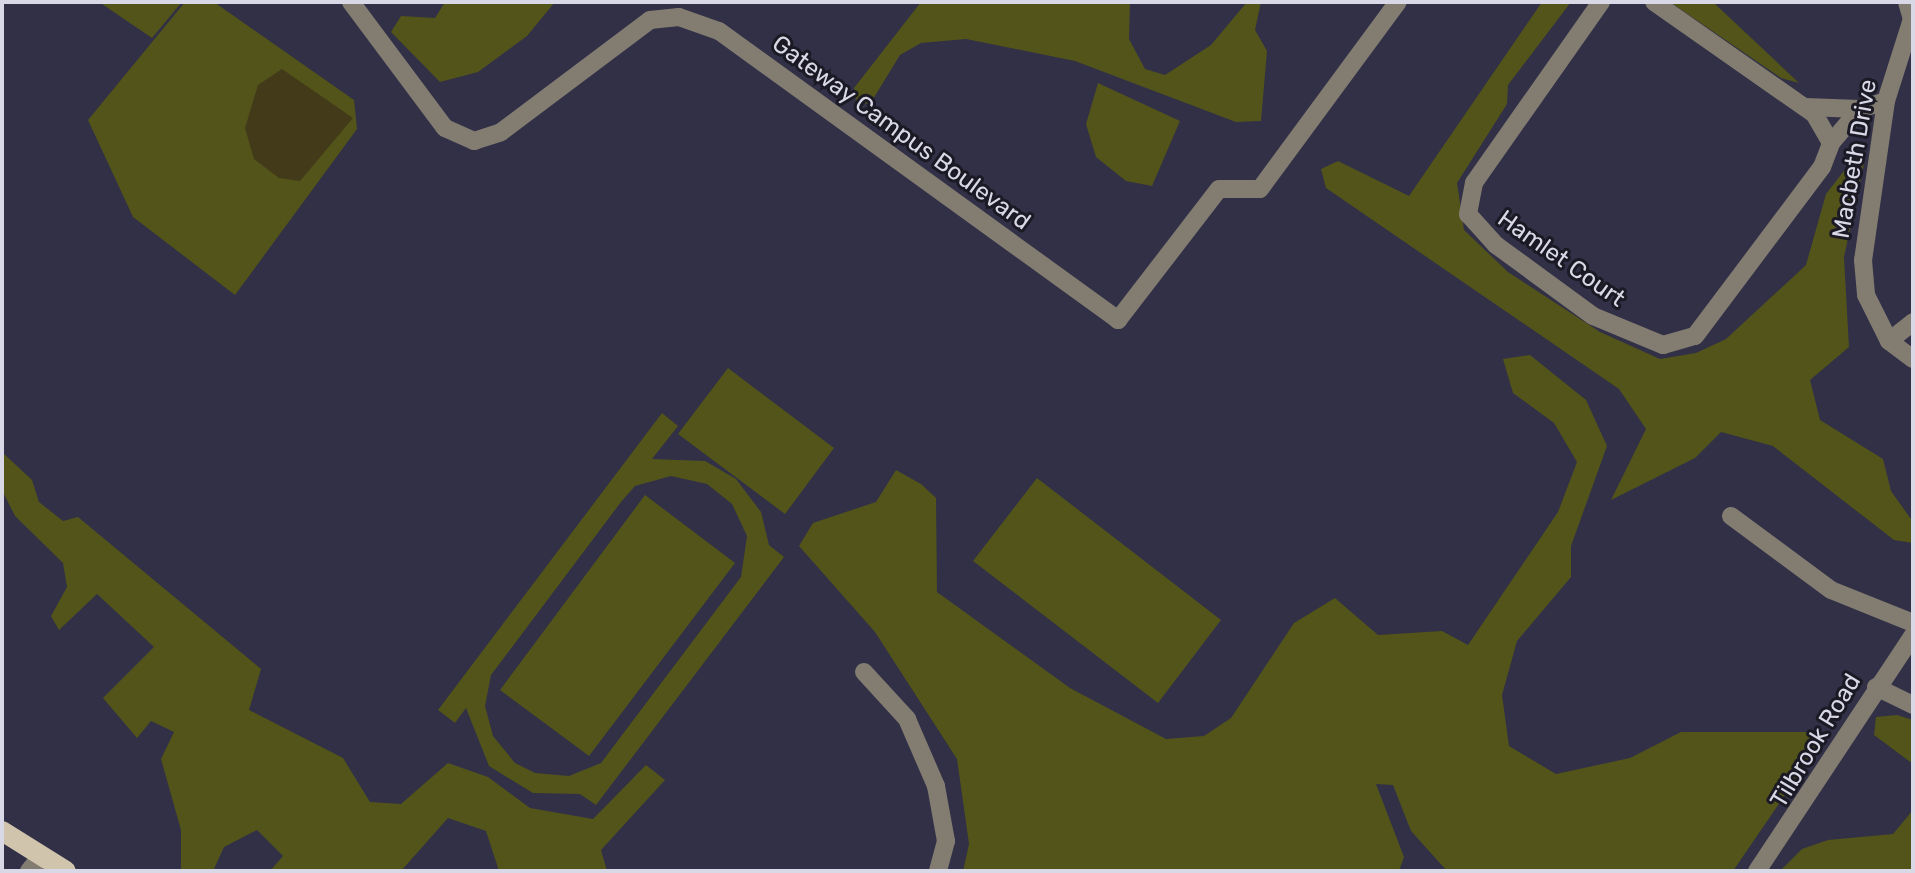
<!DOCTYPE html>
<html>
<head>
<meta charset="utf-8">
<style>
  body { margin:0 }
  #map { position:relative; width:1915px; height:873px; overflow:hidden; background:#313046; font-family:Rubik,sans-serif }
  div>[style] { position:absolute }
  .green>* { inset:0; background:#52541a }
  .sand>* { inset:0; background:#433a1a }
  .minor>* { height:18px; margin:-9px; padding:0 9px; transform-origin:9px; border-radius:9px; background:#827c71 }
  .major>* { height:20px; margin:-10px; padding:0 10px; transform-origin:10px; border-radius:10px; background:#d1c4ad }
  span { translate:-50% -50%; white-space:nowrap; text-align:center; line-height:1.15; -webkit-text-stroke:6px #1a1924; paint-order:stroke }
  .street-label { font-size:24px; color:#d8d8e7 }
  .frame { position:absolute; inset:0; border:4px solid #d8d8e7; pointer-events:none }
</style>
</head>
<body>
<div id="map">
  <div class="green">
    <div style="clip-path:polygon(99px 2px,182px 2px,152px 38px)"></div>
    <div style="clip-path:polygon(185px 2px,214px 2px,354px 100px,357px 129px,235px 295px,133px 217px,88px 120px)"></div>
    <div style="clip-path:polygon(445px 2px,555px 2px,527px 36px,478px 72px,440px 82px,391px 32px,401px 16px,435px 18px)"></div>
    <div style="clip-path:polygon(921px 2px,1130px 2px,1129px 39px,1145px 69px,1165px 75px,1211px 45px,1247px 2px,1261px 2px,1255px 30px,1267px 51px,1261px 121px,1236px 122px,1075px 61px,966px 39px,921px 43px,900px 55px,870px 104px,856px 102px,854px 88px)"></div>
    <div style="clip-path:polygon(1542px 2px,1571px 2px,1508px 85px,1507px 104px,1457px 183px,1464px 230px,1508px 272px,1600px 332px,1660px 359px,1696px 353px,1726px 339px,1806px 265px,1826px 194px,1857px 154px,1865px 159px,1844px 257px,1849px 347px,1810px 380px,1820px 420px,1883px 459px,1891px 491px,1913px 522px,1913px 543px,1894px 540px,1773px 446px,1721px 432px,1695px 458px,1611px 500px,1646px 429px,1619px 389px,1326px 188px,1321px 169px,1338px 161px,1409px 196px)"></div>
    <div style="clip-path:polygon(1670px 2px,1713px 2px,1799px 83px,1781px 78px)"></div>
    <div style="clip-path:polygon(1098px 83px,1180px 121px,1152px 186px,1126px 181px,1096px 157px,1086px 124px)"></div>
    <div style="clip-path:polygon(1530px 355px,1586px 400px,1607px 446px,1571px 546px,1571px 577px,1517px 641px,1502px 695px,1509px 746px,1556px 774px,1630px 758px,1681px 732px,1828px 732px,1733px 871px,1447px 871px,1411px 831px,1393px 785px,1376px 784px,1404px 857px,1399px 871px,963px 871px,969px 844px,957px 759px,875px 632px,799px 546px,813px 523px,876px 502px,896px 470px,921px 484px,936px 498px,937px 592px,1070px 688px,1166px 739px,1204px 736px,1231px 718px,1294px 623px,1335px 598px,1378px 635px,1442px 631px,1468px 645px,1558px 512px,1577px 462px,1554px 423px,1513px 393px,1503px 359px)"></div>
    <div style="clip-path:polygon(728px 368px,834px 448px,785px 514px,678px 434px)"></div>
    <div style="clip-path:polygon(evenodd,662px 413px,678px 426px,652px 459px,705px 461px,736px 479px,761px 512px,769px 545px,784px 557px,596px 805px,580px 794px,533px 793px,489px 766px,466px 708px,455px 723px,438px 710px,662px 413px,671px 476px,707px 484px,732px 504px,747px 536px,741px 577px,601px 763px,569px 776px,535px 773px,515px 763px,493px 736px,485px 706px,491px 675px,621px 502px,635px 486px,671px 476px)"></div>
    <div style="clip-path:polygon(2px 452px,32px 480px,39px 502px,63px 521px,78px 517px,261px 669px,249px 710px,343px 758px,370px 802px,401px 804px,448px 763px,488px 777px,530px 808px,593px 819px,646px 765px,665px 780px,601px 850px,607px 871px,499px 871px,486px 831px,448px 818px,401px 871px,270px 871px,283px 856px,257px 830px,224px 847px,213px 871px,181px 871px,181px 830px,161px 759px,174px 732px,151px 721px,137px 738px,103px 698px,154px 647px,97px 594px,59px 630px,51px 616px,67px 587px,63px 563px,15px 516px,2px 490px)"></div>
    <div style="clip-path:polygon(1037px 478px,1221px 620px,1158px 703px,973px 561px)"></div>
    <div style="clip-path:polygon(645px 495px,735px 563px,589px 756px,500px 690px)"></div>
    <div style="clip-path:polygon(1897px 715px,1913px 720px,1913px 764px,1874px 735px,1876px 717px)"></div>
    <div style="clip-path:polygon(1913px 810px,1913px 871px,1780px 871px,1802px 849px,1828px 840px,1893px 834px)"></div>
  </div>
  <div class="sand">
    <div style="clip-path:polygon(282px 69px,353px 118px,300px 181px,279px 178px,254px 159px,245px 128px,258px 85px)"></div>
  </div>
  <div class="minor">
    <div style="left:351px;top:2px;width:157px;rotate:53.3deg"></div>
    <div style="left:445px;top:128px;width:32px;rotate:24deg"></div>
    <div style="left:474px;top:141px;width:28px;rotate:-18deg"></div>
    <div style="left:501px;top:132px;width:186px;rotate:-36.9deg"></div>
    <div style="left:650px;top:20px;width:29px;rotate:-6deg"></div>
    <div style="left:679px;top:17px;width:42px;rotate:19.3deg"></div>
    <div style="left:719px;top:31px;width:493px;rotate:35.9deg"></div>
    <div style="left:1118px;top:320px;width:165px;rotate:-52.4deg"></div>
    <div style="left:1219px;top:189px;width:41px"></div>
    <div style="left:1260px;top:189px;width:232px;rotate:-53.6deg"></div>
    <div style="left:1601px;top:2px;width:221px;rotate:125.1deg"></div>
    <div style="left:1474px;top:183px;width:32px;rotate:101deg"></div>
    <div style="left:1468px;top:214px;width:42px;rotate:47.9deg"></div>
    <div style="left:1496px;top:245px;width:120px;rotate:36.2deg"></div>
    <div style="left:1593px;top:316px;width:76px;rotate:22.5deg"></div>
    <div style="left:1663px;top:345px;width:33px;rotate:-16deg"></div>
    <div style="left:1695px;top:336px;width:211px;rotate:-53.1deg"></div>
    <div style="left:1822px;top:167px;width:26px;rotate:-69deg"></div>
    <div style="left:1831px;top:143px;width:34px;rotate:-120deg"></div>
    <div style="left:1814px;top:114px;width:195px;rotate:-145deg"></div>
    <div style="left:1907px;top:2px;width:18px;rotate:74deg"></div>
    <div style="left:1912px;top:19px;width:86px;rotate:107.6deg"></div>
    <div style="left:1886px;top:101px;width:161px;rotate:98.2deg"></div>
    <div style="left:1863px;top:260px;width:35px;rotate:85deg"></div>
    <div style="left:1866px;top:295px;width:51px;rotate:63.4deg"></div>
    <div style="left:1889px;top:341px;width:30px;rotate:37deg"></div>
    <div style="left:1805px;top:107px;width:55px;rotate:2.1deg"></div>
    <div style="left:1860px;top:109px;width:27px;rotate:-17deg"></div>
    <div style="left:1831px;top:143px;width:45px;rotate:-49.5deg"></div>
    <div style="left:1889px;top:341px;width:31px;rotate:-38deg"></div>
    <div style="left:1731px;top:516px;width:124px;rotate:36.5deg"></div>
    <div style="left:1831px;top:590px;width:88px;rotate:21.9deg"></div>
    <div style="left:864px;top:672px;width:64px;rotate:47.5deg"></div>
    <div style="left:907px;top:719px;width:73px;rotate:66.6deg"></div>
    <div style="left:936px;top:786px;width:56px;rotate:79.7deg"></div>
    <div style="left:946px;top:841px;width:31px;rotate:105deg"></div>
    <div style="left:1876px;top:687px;width:41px;rotate:25.9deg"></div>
    <div style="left:29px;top:871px;width:19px;rotate:-51deg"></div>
    <div style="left:1757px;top:871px;width:283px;rotate:-56.5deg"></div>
  </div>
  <div class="major">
    <div style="left:2px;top:831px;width:75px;rotate:32deg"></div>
  </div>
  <div class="street-label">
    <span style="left:901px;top:133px;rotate:36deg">Gateway Campus Boulevard</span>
    <span style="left:1855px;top:159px;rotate:-80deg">Macbeth Drive</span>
    <span style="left:1561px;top:259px;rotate:35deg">Hamlet Court</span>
    <span style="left:1816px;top:741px;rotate:-59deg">Tilbrook Road</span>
  </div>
  <div class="frame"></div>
</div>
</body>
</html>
